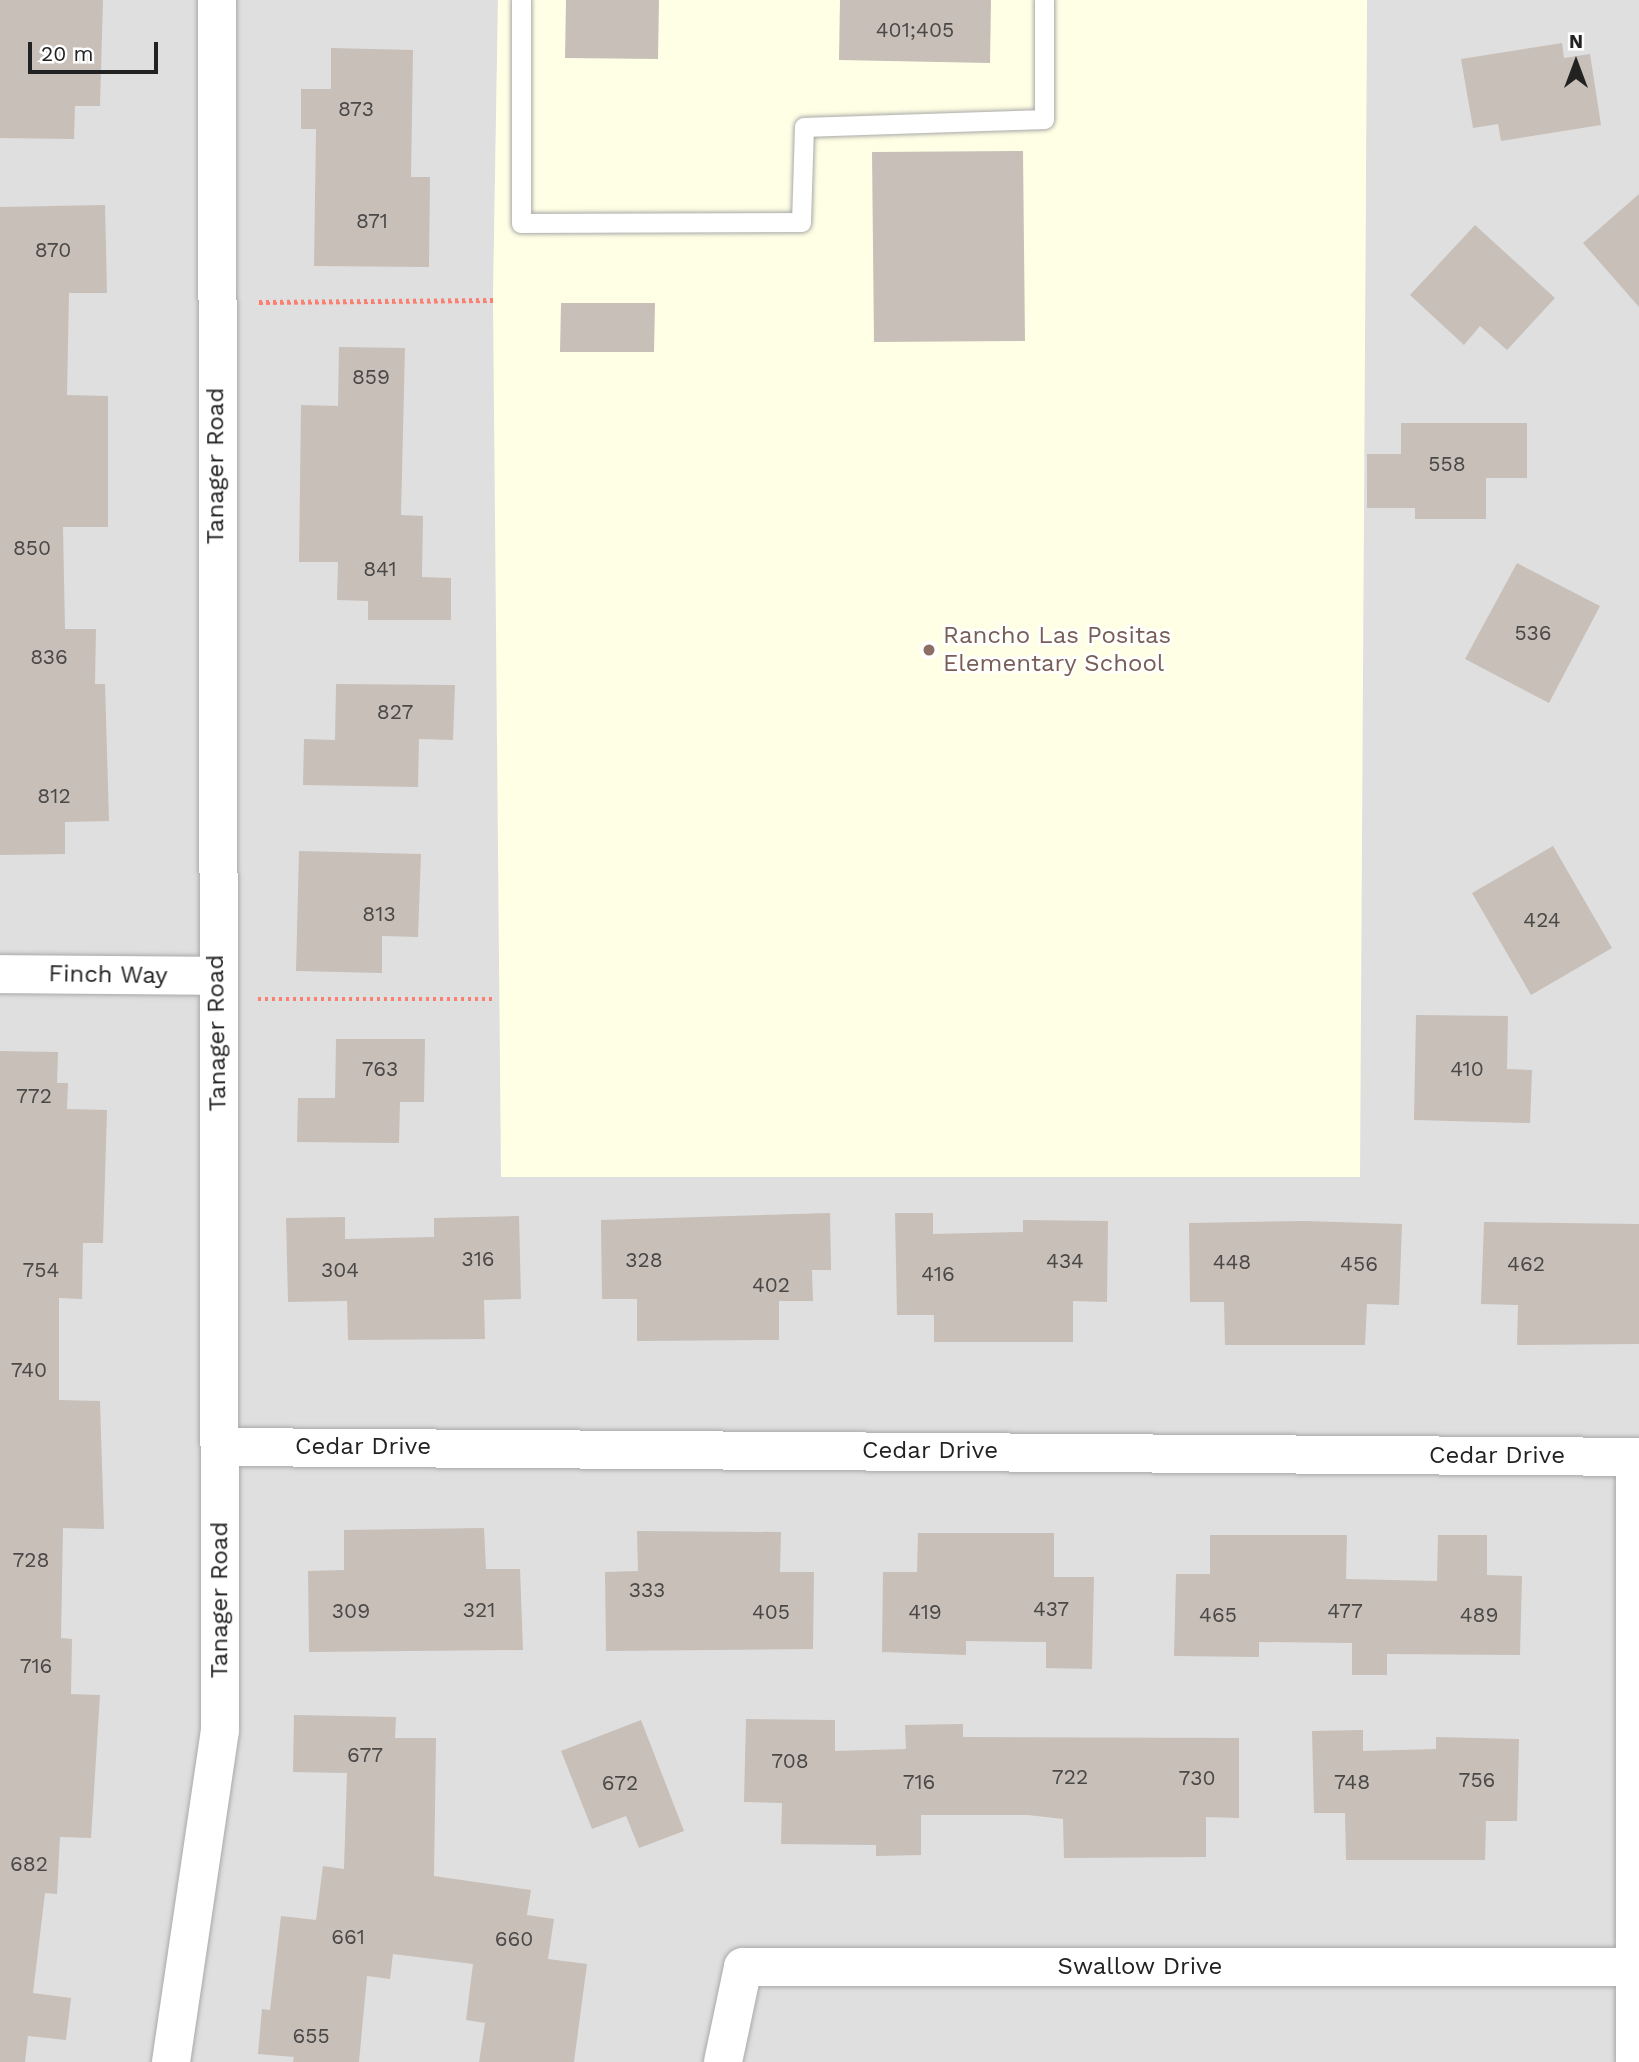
<!DOCTYPE html>
<html>
<head>
<meta charset="utf-8">
<style>
  body { margin:0 }
  #map { position:relative; width:1639px; height:2062px; overflow:hidden; background:#f2efe9; font-family:"Work Sans",sans-serif }
  div>[style] { position:absolute }
  .residential>* { inset:0; background:#e0dfdf }
  .education>* { inset:0; background:#ffffe5 }
  .building>* { inset:0; background:#c7bfb8 }
  .path>* { height:4.5px; margin-top:-2.25px; transform-origin:0; background:repeating-linear-gradient(90deg,#fa8072 0 3.5px,transparent 0 7px) }
  .roads { filter:drop-shadow(0 0 2px #a9a9a9) drop-shadow(0 0 2px #a9a9a9) }
  .service>* { height:19px; margin:-9.5px; padding:0 9.5px; transform-origin:9.5px; border-radius:9.5px; background:#fff }
  .minor>* { height:38px; margin:-19px; padding:0 19px; transform-origin:19px; border-radius:19px; background:#fff }
  .dots>* { width:19px; height:19px; translate:-50% -50%; box-sizing:border-box; border:4px solid #fff; border-radius:50% }
  span { translate:-50% -50%; white-space:nowrap; text-align:center; line-height:1.15; -webkit-text-stroke:5px #fff; paint-order:stroke }
  .number-label { font-size:21px; color:#4b4948 }
  .number-label span { -webkit-text-stroke-width:0 }
  .street-label { font-size:24px; color:#222 }
  .education-label { font-size:24px; color:#785e54 }
  .left { translate:0 -50%; text-align:left }
  .north { position:absolute; left:1541px; top:28px; width:70px; height:70px; -webkit-text-stroke:5px #fff; paint-order:stroke; rotate:0deg; font-size:19px; font-weight:700; line-height:28px; text-align:center; color:#222 }
  .north::after { content:''; display:block; margin:auto; width:24px; height:32px; background:#222; clip-path:polygon(50% 0,100% 100%,50% 72%,0 100%) }
  .scale { position:absolute; left:28px; top:42px; width:130px; height:32px; box-sizing:border-box; border:4px solid #222; border-top:0; padding-left:9px; font-size:21px; line-height:24px; white-space:nowrap; color:#222; -webkit-text-stroke:5px #fff; paint-order:stroke }
</style>
</head>
<body>
<div id="map">
  <div class="residential">
    <div style="clip-path:polygon(0 0,498px 0,493px 300px,1359px 1177px,1367px 0,1639px 0,1639px 2062px,0 2062px)"></div>
  </div>
  <div class="education">
    <div style="clip-path:polygon(498px 0,1367px 0,1360px 1177px,501px 1177px,493px 300px)"></div>
  </div>
  <div class="building">
    <div style="clip-path:polygon(0 0,103px 0,100px 106px,75px 106px,74px 139px,0 138px)"></div>
    <div style="clip-path:polygon(566px 0,659px 0,658px 59px,565px 58px)"></div>
    <div style="clip-path:polygon(840px 0,991px 0,990px 63px,839px 60px)"></div>
    <div style="clip-path:polygon(1562px 43px,1564px 58px,1590px 54px,1601px 125px,1501px 141px,1498px 124px,1473px 128px,1461px 59px)"></div>
    <div style="clip-path:polygon(331px 48px,413px 50px,411px 177px,430px 177px,429px 267px,314px 266px,316px 129px,301px 129px,301px 89px,331px 89px)"></div>
    <div style="clip-path:polygon(1023px 151px,1025px 341px,874px 342px,872px 152px)"></div>
    <div style="clip-path:polygon(1639px 194px,1639px 307px,1583px 243px)"></div>
    <div style="clip-path:polygon(105px 205px,107px 293px,69px 293px,67px 395px,108px 396px,108px 527px,63px 527px,65px 629px,96px 629px,95px 684px,105px 684px,109px 821px,65px 822px,65px 854px,0 855px,0 207px)"></div>
    <div style="clip-path:polygon(1475px 225px,1555px 298px,1507px 350px,1480px 326px,1464px 345px,1410px 295px)"></div>
    <div style="clip-path:polygon(561px 303px,655px 303px,654px 352px,560px 352px)"></div>
    <div style="clip-path:polygon(339px 347px,405px 348px,401px 515px,423px 516px,422px 577px,451px 578px,451px 620px,368px 620px,368px 601px,337px 600px,338px 562px,299px 562px,301px 405px,338px 406px)"></div>
    <div style="clip-path:polygon(1401px 423px,1527px 423px,1527px 478px,1486px 478px,1486px 519px,1415px 519px,1415px 508px,1367px 508px,1367px 454px,1401px 454px)"></div>
    <div style="clip-path:polygon(1517px 563px,1600px 606px,1549px 703px,1465px 659px)"></div>
    <div style="clip-path:polygon(336px 684px,455px 685px,453px 740px,419px 739px,418px 787px,303px 785px,304px 739px,335px 740px)"></div>
    <div style="clip-path:polygon(1553px 846px,1612px 948px,1531px 995px,1472px 893px)"></div>
    <div style="clip-path:polygon(299px 851px,421px 854px,418px 937px,382px 936px,382px 973px,296px 971px)"></div>
    <div style="clip-path:polygon(1416px 1015px,1508px 1016px,1507px 1069px,1532px 1070px,1530px 1123px,1414px 1120px)"></div>
    <div style="clip-path:polygon(336px 1039px,425px 1039px,424px 1102px,400px 1102px,399px 1143px,297px 1142px,298px 1098px,335px 1098px)"></div>
    <div style="clip-path:polygon(0 1051px,58px 1052px,57px 1083px,68px 1083px,67px 1109px,107px 1110px,103px 1243px,83px 1243px,82px 1299px,59px 1298px,59px 1400px,100px 1401px,104px 1529px,63px 1528px,61px 1638px,72px 1639px,71px 1694px,100px 1695px,91px 1838px,60px 1837px,57px 1894px,45px 1893px,33px 1993px,71px 1998px,66px 2040px,28px 2036px,25px 2062px,0 2062px)"></div>
    <div style="clip-path:polygon(830px 1213px,831px 1270px,812px 1270px,813px 1301px,779px 1301px,779px 1340px,637px 1341px,637px 1299px,602px 1299px,601px 1220px)"></div>
    <div style="clip-path:polygon(895px 1213px,933px 1213px,933px 1234px,1023px 1232px,1023px 1220px,1108px 1221px,1107px 1302px,1073px 1301px,1073px 1342px,934px 1342px,934px 1315px,897px 1315px)"></div>
    <div style="clip-path:polygon(519px 1216px,521px 1299px,484px 1300px,485px 1339px,348px 1340px,347px 1301px,288px 1302px,286px 1218px,345px 1217px,345px 1239px,434px 1237px,434px 1218px)"></div>
    <div style="clip-path:polygon(1304px 1221px,1402px 1224px,1399px 1305px,1367px 1304px,1365px 1345px,1225px 1345px,1224px 1302px,1190px 1302px,1189px 1223px)"></div>
    <div style="clip-path:polygon(1484px 1222px,1639px 1224px,1639px 1344px,1517px 1345px,1518px 1305px,1481px 1304px)"></div>
    <div style="clip-path:polygon(484px 1528px,486px 1569px,520px 1569px,523px 1650px,309px 1652px,308px 1571px,344px 1570px,344px 1530px)"></div>
    <div style="clip-path:polygon(637px 1531px,781px 1532px,780px 1572px,814px 1572px,813px 1649px,606px 1651px,605px 1572px,638px 1571px)"></div>
    <div style="clip-path:polygon(918px 1533px,1054px 1533px,1054px 1577px,1094px 1577px,1092px 1669px,1046px 1668px,1046px 1642px,966px 1641px,966px 1655px,882px 1652px,883px 1572px,917px 1572px)"></div>
    <div style="clip-path:polygon(1210px 1535px,1347px 1535px,1346px 1579px,1437px 1581px,1438px 1535px,1487px 1535px,1487px 1575px,1522px 1576px,1520px 1655px,1387px 1654px,1387px 1675px,1352px 1675px,1352px 1643px,1259px 1642px,1259px 1657px,1174px 1656px,1176px 1574px,1210px 1574px)"></div>
    <div style="clip-path:polygon(294px 1715px,396px 1717px,395px 1738px,436px 1738px,434px 1876px,531px 1890px,527px 1915px,554px 1919px,548px 1959px,587px 1964px,574px 2062px,479px 2062px,485px 2023px,466px 2020px,473px 1964px,393px 1954px,390px 1979px,367px 1976px,359px 2062px,293px 2062px,294px 2057px,258px 2054px,262px 2009px,270px 2010px,281px 1916px,316px 1920px,323px 1866px,344px 1869px,347px 1773px,293px 1772px)"></div>
    <div style="clip-path:polygon(746px 1719px,835px 1720px,835px 1751px,906px 1749px,905px 1725px,963px 1724px,963px 1737px,1239px 1738px,1239px 1818px,1206px 1817px,1206px 1857px,1064px 1858px,1063px 1819px,1028px 1815px,921px 1815px,921px 1855px,876px 1856px,876px 1845px,781px 1844px,782px 1803px,744px 1802px)"></div>
    <div style="clip-path:polygon(641px 1720px,684px 1831px,639px 1848px,626px 1816px,592px 1829px,561px 1751px)"></div>
    <div style="clip-path:polygon(1363px 1730px,1363px 1751px,1436px 1749px,1436px 1737px,1519px 1739px,1517px 1821px,1486px 1821px,1485px 1860px,1346px 1860px,1345px 1813px,1314px 1813px,1312px 1731px)"></div>
  </div>
  <div class="path">
    <div style="left:259px;top:302px;width:234px;rotate:-0.5deg"></div>
    <div style="left:258px;top:999px;width:237px"></div>
  </div>
  <div class="roads">
    <div class="service">
      <div style="left:521px;top:0;width:223px;rotate:90deg"></div>
      <div style="left:521px;top:223px;width:280px;rotate:-0.2deg"></div>
      <div style="left:801px;top:222px;width:95px;rotate:-88.2deg"></div>
      <div style="left:804px;top:127px;width:240px;rotate:-1.9deg"></div>
      <div style="left:1044px;top:119px;width:119px;rotate:-90deg"></div>
    </div>
    <div class="minor">
      <div style="left:0;top:974px;width:216px;rotate:0.5deg"></div>
      <div style="left:220px;top:1447px;width:1419px;rotate:0.4deg"></div>
      <div style="left:1635px;top:1457px;width:605px;rotate:90deg"></div>
      <div style="left:171px;top:2062px;width:335px;rotate:-81.6deg"></div>
      <div style="left:220px;top:1731px;width:1731px;rotate:-90.1deg"></div>
      <div style="left:723px;top:2062px;width:97px;rotate:-78.1deg"></div>
      <div style="left:743px;top:1967px;width:892px"></div>
    </div>
  </div>
  <div class="dots">
    <div style="left:929px;top:650px;background:#8d6e63"></div>
  </div>
  <div class="number-label">
    <span style="left:915px;top:30px">401;405</span>
    <span style="left:356px;top:109px">873</span>
    <span style="left:372px;top:221px">871</span>
    <span style="left:53px;top:250px">870</span>
    <span style="left:371px;top:377px">859</span>
    <span style="left:1447px;top:464px">558</span>
    <span style="left:32px;top:548px">850</span>
    <span style="left:380px;top:569px">841</span>
    <span style="left:1533px;top:633px">536</span>
    <span style="left:49px;top:657px">836</span>
    <span style="left:395px;top:712px">827</span>
    <span style="left:54px;top:796px">812</span>
    <span style="left:379px;top:914px">813</span>
    <span style="left:1542px;top:920px">424</span>
    <span style="left:380px;top:1069px">763</span>
    <span style="left:1467px;top:1069px">410</span>
    <span style="left:34px;top:1096px">772</span>
    <span style="left:478px;top:1259px">316</span>
    <span style="left:644px;top:1260px">328</span>
    <span style="left:1065px;top:1261px">434</span>
    <span style="left:1232px;top:1262px">448</span>
    <span style="left:1359px;top:1264px">456</span>
    <span style="left:1526px;top:1264px">462</span>
    <span style="left:41px;top:1270px">754</span>
    <span style="left:340px;top:1270px">304</span>
    <span style="left:938px;top:1274px">416</span>
    <span style="left:771px;top:1285px">402</span>
    <span style="left:29px;top:1370px">740</span>
    <span style="left:31px;top:1560px">728</span>
    <span style="left:647px;top:1590px">333</span>
    <span style="left:1051px;top:1609px">437</span>
    <span style="left:479px;top:1610px">321</span>
    <span style="left:351px;top:1611px">309</span>
    <span style="left:1345px;top:1611px">477</span>
    <span style="left:771px;top:1612px">405</span>
    <span style="left:925px;top:1612px">419</span>
    <span style="left:1218px;top:1615px">465</span>
    <span style="left:1479px;top:1615px">489</span>
    <span style="left:36px;top:1666px">716</span>
    <span style="left:365px;top:1755px">677</span>
    <span style="left:790px;top:1761px">708</span>
    <span style="left:1070px;top:1777px">722</span>
    <span style="left:1197px;top:1778px">730</span>
    <span style="left:1477px;top:1780px">756</span>
    <span style="left:919px;top:1782px">716</span>
    <span style="left:1352px;top:1782px">748</span>
    <span style="left:620px;top:1783px">672</span>
    <span style="left:29px;top:1864px">682</span>
    <span style="left:348px;top:1937px">661</span>
    <span style="left:514px;top:1939px">660</span>
    <span style="left:311px;top:2036px">655</span>
  </div>
  <div class="street-label">
    <span style="left:216px;top:466px;rotate:-90deg">Tanager Road</span>
    <span style="left:108px;top:975px;rotate:1deg">Finch Way</span>
    <span style="left:217px;top:1033px;rotate:-91deg">Tanager Road</span>
    <span style="left:363px;top:1447px">Cedar Drive</span>
    <span style="left:930px;top:1451px">Cedar Drive</span>
    <span style="left:1497px;top:1456px">Cedar Drive</span>
    <span style="left:220px;top:1600px;rotate:-90deg">Tanager Road</span>
    <span style="left:1140px;top:1967px">Swallow Drive</span>
  </div>
  <div class="education-label">
    <span class="left" style="left:943px;top:650px">Rancho Las Positas<br>Elementary School</span>
  </div>
  <div class="north">N</div>
  <div class="scale">20 m</div>
</div>
</body>
</html>
